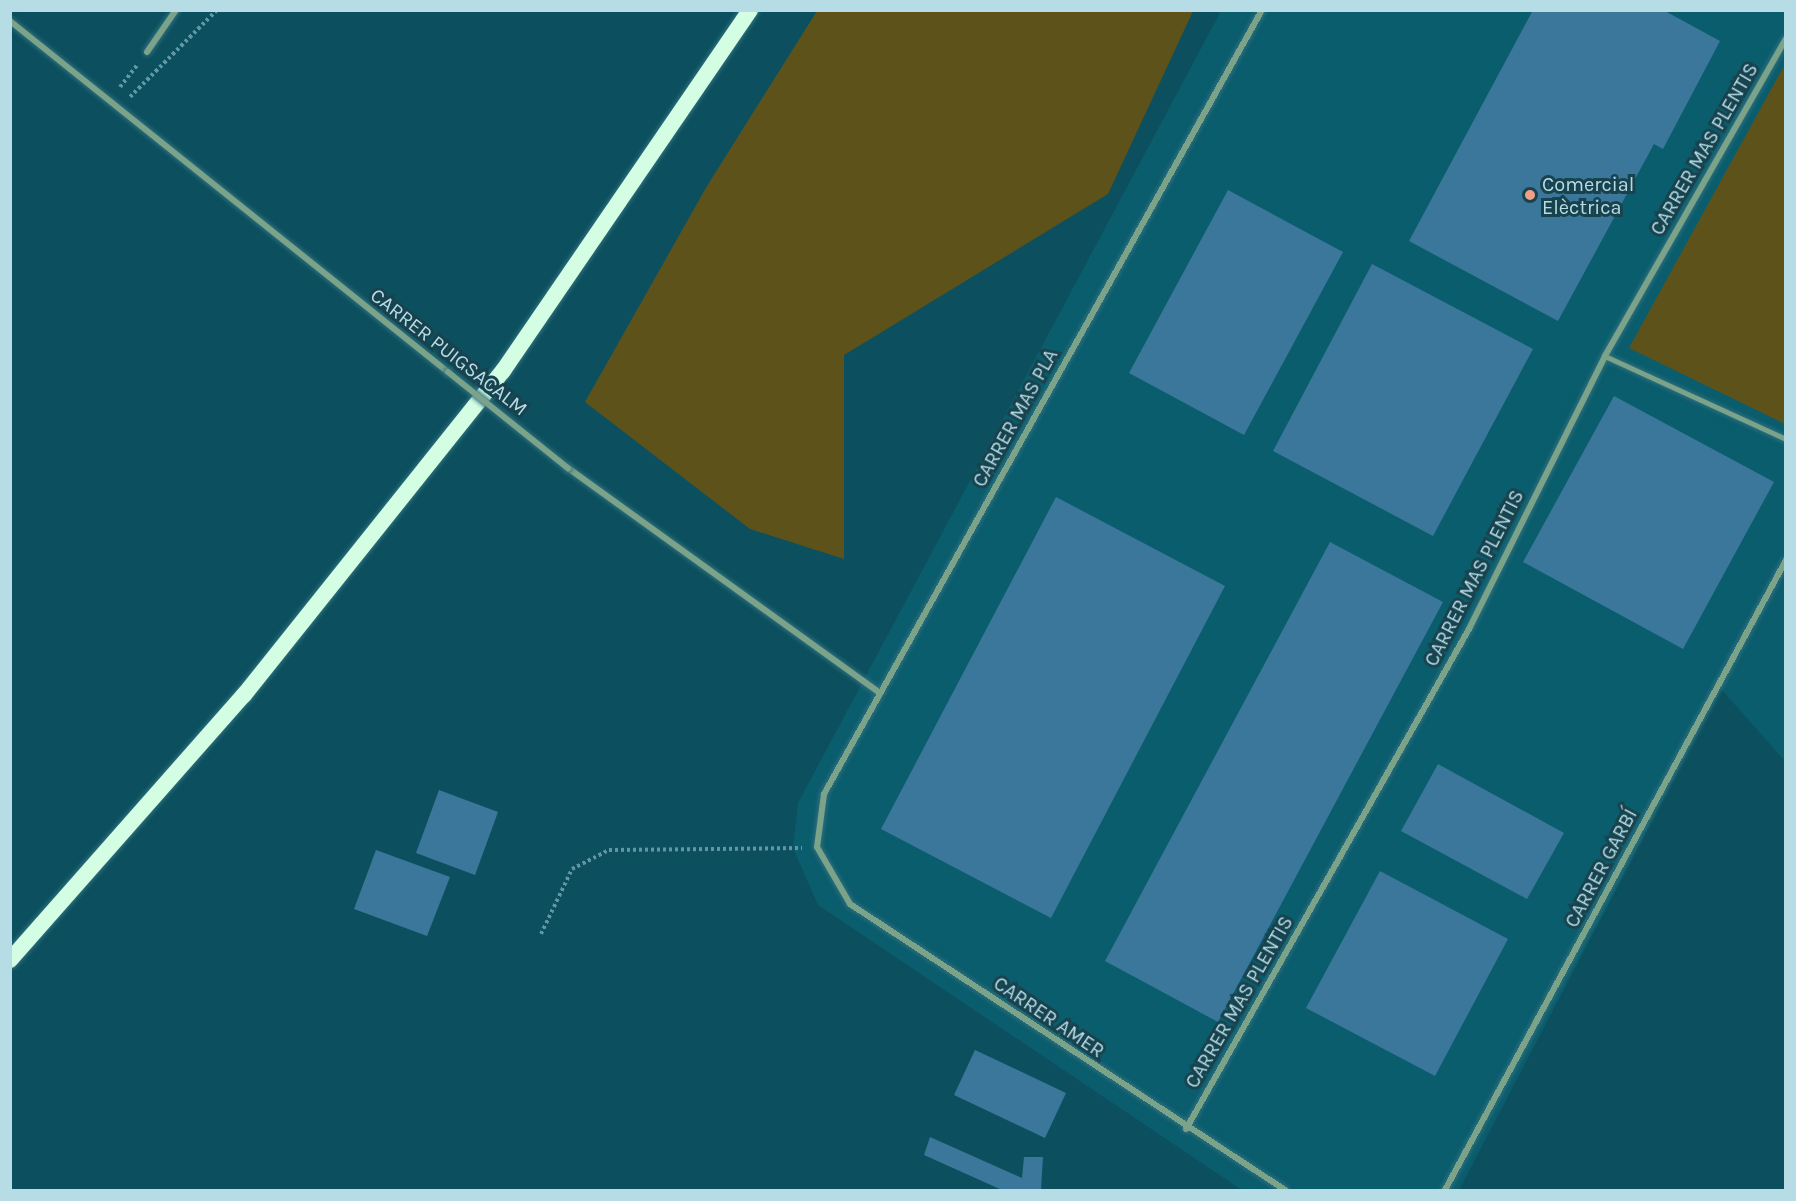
<!DOCTYPE html>
<html>
<head>
<meta charset="utf-8">
<style>
  body { margin:0 }
  #map { position:relative; width:1796px; height:1201px; overflow:hidden; background:#0c505f; font-family:Karla,sans-serif }
  div>[style] { position:absolute }
  .built>* { inset:0; background:#0a5d6d }
  .green>* { inset:0; background:#5e521b }
  .building>* { inset:0; background:#3b779b }
  .path>* { height:4px; margin-top:-2px; transform-origin:0; background:repeating-linear-gradient(90deg,#6196a3 0 3px,transparent 0 6px) }
  .roads { filter:drop-shadow(0 0 2px #316f7d) drop-shadow(0 0 2px #316f7d) }
  .service>* { height:4.5px; margin:-2.25px; padding:0 2.25px; transform-origin:2.25px; border-radius:2.25px; background:#7aa389 }
  .minor>* { height:6px; margin:-3px; padding:0 3px; transform-origin:3px; border-radius:3px; background:#7aa389 }
  .trunk>* { height:16px; margin:-8px; padding:0 8px; transform-origin:8px; border-radius:8px; background:#d3fee4 }
  .bridges { filter:drop-shadow(0 0 2px #316f7d) drop-shadow(0 0 2px #316f7d) }
  .minor-bridge>* { height:6px; margin:-3px; padding:0 3px; transform-origin:3px; border-radius:3px; background:#7aa389 }
  .dots>* { width:16px; height:16px; translate:-50% -50%; box-sizing:border-box; border:3px solid #18434e; border-radius:50% }
  span { translate:-50% -50%; white-space:nowrap; text-align:center; line-height:1.15; -webkit-text-stroke:6px #18434e; paint-order:stroke }
  .street-label { font-size:20px; color:#b6dce6 }
  .poi-label { font-size:20px; color:#b6dce6 }
  .left { translate:0 -50%; text-align:left }
  .frame { position:absolute; inset:0; border:12px solid #b6dce6; pointer-events:none }
</style>
</head>
<body>
<div id="map">
  <div class="built">
    <div style="clip-path:polygon(1221px 11px,1785px 11px,1785px 761px,1721px 689px,1459px 1190px,1242px 1190px,818px 905px,793px 848px,798px 803px)"></div>
  </div>
  <div class="green">
    <div style="clip-path:polygon(817px 11px,1193px 11px,1108px 194px,844px 355px,844px 559px,750px 529px,585px 402px,707px 186px)"></div>
    <div style="clip-path:polygon(1785px 64px,1785px 424px,1629px 348px)"></div>
  </div>
  <div class="building">
    <div style="clip-path:polygon(1533px 10px,1663px 10px,1720px 41px,1663px 149px,1654px 144px,1558px 321px,1409px 241px)"></div>
    <div style="clip-path:polygon(1228px 190px,1343px 252px,1244px 435px,1129px 373px)"></div>
    <div style="clip-path:polygon(1372px 264px,1533px 349px,1433px 536px,1273px 451px)"></div>
    <div style="clip-path:polygon(1614px 396px,1774px 482px,1683px 649px,1523px 562px)"></div>
    <div style="clip-path:polygon(1056px 497px,1225px 586px,1051px 918px,881px 829px)"></div>
    <div style="clip-path:polygon(1330px 542px,1443px 602px,1218px 1022px,1105px 961px)"></div>
    <div style="clip-path:polygon(1438px 764px,1564px 833px,1527px 899px,1401px 831px)"></div>
    <div style="clip-path:polygon(439px 790px,498px 812px,475px 875px,416px 853px)"></div>
    <div style="clip-path:polygon(376px 850px,450px 877px,427px 936px,354px 909px)"></div>
    <div style="clip-path:polygon(1380px 871px,1508px 939px,1435px 1076px,1306px 1008px)"></div>
    <div style="clip-path:polygon(975px 1050px,1066px 1093px,1045px 1138px,954px 1095px)"></div>
    <div style="clip-path:polygon(930px 1137px,1022px 1178px,1024px 1157px,1043px 1157px,1041px 1190px,1002px 1190px,924px 1155px)"></div>
  </div>
  <div class="path">
    <div style="left:120px;top:87px;width:29px;rotate:-52deg"></div>
    <div style="left:130px;top:97px;width:123px;rotate:-45deg"></div>
    <div style="left:541px;top:934px;width:72px;rotate:-64.5deg"></div>
    <div style="left:572px;top:869px;width:42px;rotate:-27.2deg"></div>
    <div style="left:609px;top:850px;width:193px;rotate:-0.6deg"></div>
  </div>
  <div class="roads">
    <div class="service">
      <div style="left:1605px;top:356px;width:199px;rotate:24.6deg"></div>
    </div>
    <div class="minor">
      <div style="left:1262px;top:10px;width:898px;rotate:119.19deg"></div>
      <div style="left:824px;top:794px;width:53px;rotate:97.5deg"></div>
      <div style="left:817px;top:847px;width:66px;rotate:59.9deg"></div>
      <div style="left:850px;top:904px;width:521px;rotate:33.32deg"></div>
      <div style="left:10px;top:21px;width:561px;rotate:38.71deg"></div>
      <div style="left:147px;top:52px;width:51px;rotate:-55.4deg"></div>
      <div style="left:568px;top:468px;width:385px;rotate:35.8deg"></div>
      <div style="left:1186px;top:1129px;width:575px;rotate:-60.49deg"></div>
      <div style="left:1469px;top:629px;width:305px;rotate:-63.5deg"></div>
      <div style="left:1605px;top:356px;width:365px;rotate:-60.3deg"></div>
      <div style="left:1445px;top:1190px;width:716px;rotate:-61.57deg"></div>
    </div>
    <div class="trunk">
      <div style="left:10px;top:960px;width:354px;rotate:-48.6deg"></div>
      <div style="left:244px;top:695px;width:415px;rotate:-51.4deg"></div>
      <div style="left:503px;top:371px;width:437px;rotate:-55.6deg"></div>
    </div>
  </div>
  <div class="bridges">
    <div class="minor-bridge">
      <div style="left:448px;top:372px;width:154px;rotate:38.7deg"></div>
    </div>
  </div>
  <div class="dots">
    <div style="left:1530px;top:195px;background:#f39f86"></div>
  </div>
  <div class="street-label">
    <span style="left:1704px;top:149px;rotate:-60deg">CARRER MAS PLENTIS</span>
    <span style="left:449px;top:352px;rotate:38deg">CARRER PUIGSACALM</span>
    <span style="left:1015px;top:418px;rotate:-61deg">CARRER MAS PLA</span>
    <span style="left:1474px;top:578px;rotate:-63deg">CARRER MAS PLENTIS</span>
    <span style="left:1601px;top:868px;rotate:-62deg">CARRER GARBÍ</span>
    <span style="left:1239px;top:1002px;rotate:-60deg">CARRER MAS PLENTIS</span>
    <span style="left:1049px;top:1017px;rotate:34deg">CARRER AMER</span>
  </div>
  <div class="poi-label">
    <span class="left" style="left:1542px;top:196px">Comercial<br>Elèctrica</span>
  </div>
  <div class="frame"></div>
</div>
</body>
</html>
